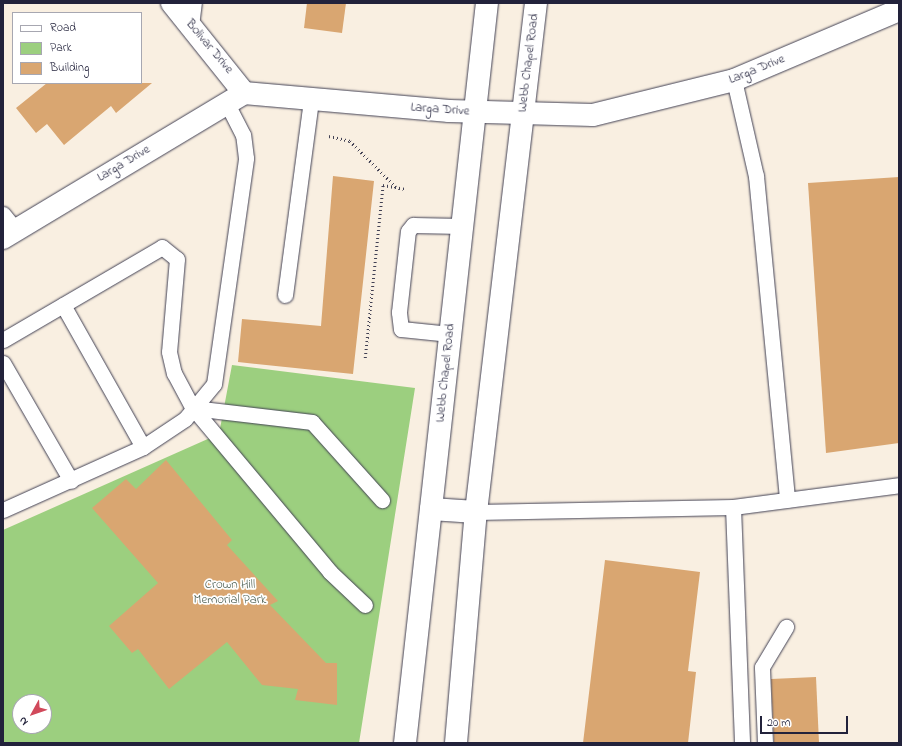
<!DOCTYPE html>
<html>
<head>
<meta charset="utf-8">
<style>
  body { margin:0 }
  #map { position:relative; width:902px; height:746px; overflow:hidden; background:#f9efe1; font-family:"Indie Flower",sans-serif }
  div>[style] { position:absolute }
  .green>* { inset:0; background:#9ccf7f }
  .building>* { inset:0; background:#d9a671 }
  .path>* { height:2.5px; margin-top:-1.25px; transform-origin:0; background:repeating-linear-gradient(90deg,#424154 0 1px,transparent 0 4px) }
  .roads { filter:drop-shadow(0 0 1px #424154) drop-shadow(0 0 1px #424154) }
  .service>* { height:15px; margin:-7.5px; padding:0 7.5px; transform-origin:7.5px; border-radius:7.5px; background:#fff }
  .minor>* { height:22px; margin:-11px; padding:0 11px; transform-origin:11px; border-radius:11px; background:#fff }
  .tertiary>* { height:22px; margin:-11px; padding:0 11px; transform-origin:11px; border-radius:11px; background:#fff }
  .secondary>* { height:22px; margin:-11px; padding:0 11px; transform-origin:11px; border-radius:11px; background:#fff }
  span { translate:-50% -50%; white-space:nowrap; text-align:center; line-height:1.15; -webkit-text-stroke:3.5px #fff; paint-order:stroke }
  .street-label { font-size:13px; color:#22223b }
  .park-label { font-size:13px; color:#4d5f53 }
  .frame { position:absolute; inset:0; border:4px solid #22223b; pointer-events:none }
  .legend { position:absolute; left:12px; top:12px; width:130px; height:72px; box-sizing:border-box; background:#fff; border:1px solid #a7a7b1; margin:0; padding:5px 7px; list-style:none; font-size:12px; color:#22223b }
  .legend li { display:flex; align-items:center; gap:8px; height:20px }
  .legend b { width:20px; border:1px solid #a7a7b1 }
  .north { position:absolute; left:12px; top:694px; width:40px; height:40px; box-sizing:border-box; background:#fff; border:1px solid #a7a7b1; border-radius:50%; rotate:230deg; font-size:11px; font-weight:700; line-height:16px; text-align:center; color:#22223b }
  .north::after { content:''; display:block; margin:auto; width:14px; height:18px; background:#d1495b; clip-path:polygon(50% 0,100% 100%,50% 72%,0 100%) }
  .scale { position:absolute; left:760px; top:716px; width:88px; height:18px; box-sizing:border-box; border:2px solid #22223b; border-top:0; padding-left:5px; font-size:12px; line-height:14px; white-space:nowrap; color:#22223b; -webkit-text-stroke:3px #fff; paint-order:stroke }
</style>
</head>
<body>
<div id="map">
  <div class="green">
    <div style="clip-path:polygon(evenodd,232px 365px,415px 388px,359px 743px,3px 743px,3px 530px,219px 434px,232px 365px,20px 702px,44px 702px,44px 726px,20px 726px,20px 702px)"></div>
  </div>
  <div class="building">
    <div style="clip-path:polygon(307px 3px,346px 3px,342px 33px,304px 28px)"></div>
    <div style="clip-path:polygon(47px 83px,152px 83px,116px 113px,111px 106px,64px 145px,47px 124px,36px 133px,16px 108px)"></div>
    <div style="clip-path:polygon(333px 176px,374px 181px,353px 374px,238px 362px,242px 319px,321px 326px)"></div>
    <div style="clip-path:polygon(899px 177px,899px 443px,826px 453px,808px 183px)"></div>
    <div style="clip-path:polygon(166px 460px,232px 540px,227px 545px,278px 601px,270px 605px,326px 663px,337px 663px,337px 705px,295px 700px,298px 689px,262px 685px,227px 642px,169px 689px,138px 649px,132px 653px,109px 626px,158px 583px,92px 508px,126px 479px,136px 489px)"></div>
    <div style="clip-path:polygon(605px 560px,700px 572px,688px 671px,696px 672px,688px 743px,583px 743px)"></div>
    <div style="clip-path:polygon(816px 677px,819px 743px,774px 743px,771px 679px)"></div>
  </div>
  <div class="path">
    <div style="left:329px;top:136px;width:22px;rotate:13deg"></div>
    <div style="left:350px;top:141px;width:65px;rotate:45deg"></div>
    <div style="left:365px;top:358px;width:174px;rotate:-84.1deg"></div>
    <div style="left:383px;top:185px;width:23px;rotate:10deg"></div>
  </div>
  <div class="roads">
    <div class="service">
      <div style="left:191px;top:26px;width:23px;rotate:-83deg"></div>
      <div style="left:734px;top:80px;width:98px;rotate:77.1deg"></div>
      <div style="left:756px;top:176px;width:325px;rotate:84.5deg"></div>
      <div style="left:3px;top:214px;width:21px;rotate:51deg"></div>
      <div style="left:285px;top:295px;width:198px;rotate:-82.4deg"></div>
      <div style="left:63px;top:305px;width:163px;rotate:60.6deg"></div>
      <div style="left:450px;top:334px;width:49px;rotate:-174.2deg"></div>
      <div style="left:401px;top:329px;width:17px;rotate:-97deg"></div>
      <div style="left:399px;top:312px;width:81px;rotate:-83.7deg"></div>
      <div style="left:408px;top:231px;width:8px;rotate:-50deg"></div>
      <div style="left:413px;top:225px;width:49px;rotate:1.2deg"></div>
      <div style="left:3px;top:340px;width:184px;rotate:-30.3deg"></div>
      <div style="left:162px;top:247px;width:19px;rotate:39deg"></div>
      <div style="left:177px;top:259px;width:93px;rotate:94.9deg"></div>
      <div style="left:169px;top:352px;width:22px;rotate:77deg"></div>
      <div style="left:174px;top:373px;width:40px;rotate:62deg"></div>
      <div style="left:193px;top:408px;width:120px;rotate:6.7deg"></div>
      <div style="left:312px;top:422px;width:105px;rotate:48.1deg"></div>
      <div style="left:3px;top:363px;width:136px;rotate:60deg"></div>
      <div style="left:193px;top:408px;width:214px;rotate:50.1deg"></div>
      <div style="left:330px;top:572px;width:48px;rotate:43.3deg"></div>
      <div style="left:733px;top:507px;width:167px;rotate:-7.5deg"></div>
      <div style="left:3px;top:510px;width:154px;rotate:-24.2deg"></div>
      <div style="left:143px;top:447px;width:50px;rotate:-33.7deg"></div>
      <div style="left:185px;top:419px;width:45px;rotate:-50.4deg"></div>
      <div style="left:214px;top:384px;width:228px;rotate:-81.9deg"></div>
      <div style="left:246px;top:158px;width:23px;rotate:-97deg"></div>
      <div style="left:243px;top:135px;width:37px;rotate:-117deg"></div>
      <div style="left:476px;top:512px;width:257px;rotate:-1.1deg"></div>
      <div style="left:733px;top:507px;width:236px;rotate:87.8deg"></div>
      <div style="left:765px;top:743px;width:76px;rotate:-92.3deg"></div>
      <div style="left:762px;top:667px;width:47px;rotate:-59deg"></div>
    </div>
    <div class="minor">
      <div style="left:172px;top:3px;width:115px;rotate:51.3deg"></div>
    </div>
    <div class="tertiary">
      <div style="left:3px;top:238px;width:281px;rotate:-31deg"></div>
      <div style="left:244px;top:93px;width:206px;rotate:5deg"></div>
      <div style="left:449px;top:111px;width:144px;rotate:1.6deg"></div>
      <div style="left:593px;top:115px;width:145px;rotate:-13.9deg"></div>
      <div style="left:734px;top:80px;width:179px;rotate:-23deg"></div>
    </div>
    <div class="secondary">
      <div style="left:431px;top:509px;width:45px;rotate:3.8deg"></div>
      <div style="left:405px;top:743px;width:745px;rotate:-83.68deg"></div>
      <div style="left:456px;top:743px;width:232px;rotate:-85.1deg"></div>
      <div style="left:476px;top:512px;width:513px;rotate:-83.28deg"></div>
    </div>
  </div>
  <div class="street-label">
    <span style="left:209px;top:47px;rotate:50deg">Bolivar Drive</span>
    <span style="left:529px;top:63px;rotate:-83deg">Webb Chapel Road</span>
    <span style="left:757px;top:70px;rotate:-22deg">Larga Drive</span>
    <span style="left:440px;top:110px;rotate:4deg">Larga Drive</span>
    <span style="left:124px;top:164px;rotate:-31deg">Larga Drive</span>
    <span style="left:446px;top:373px;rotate:-84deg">Webb Chapel Road</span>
  </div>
  <div class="park-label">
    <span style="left:230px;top:593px">Crown Hill<br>Memorial Park</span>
  </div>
  <div class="frame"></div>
  <ul class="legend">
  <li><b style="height:5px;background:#fff"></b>Road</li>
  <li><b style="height:11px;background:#9ccf7f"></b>Park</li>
  <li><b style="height:11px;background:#d9a671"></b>Building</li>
  </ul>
  <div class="north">N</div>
  <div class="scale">20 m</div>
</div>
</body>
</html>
